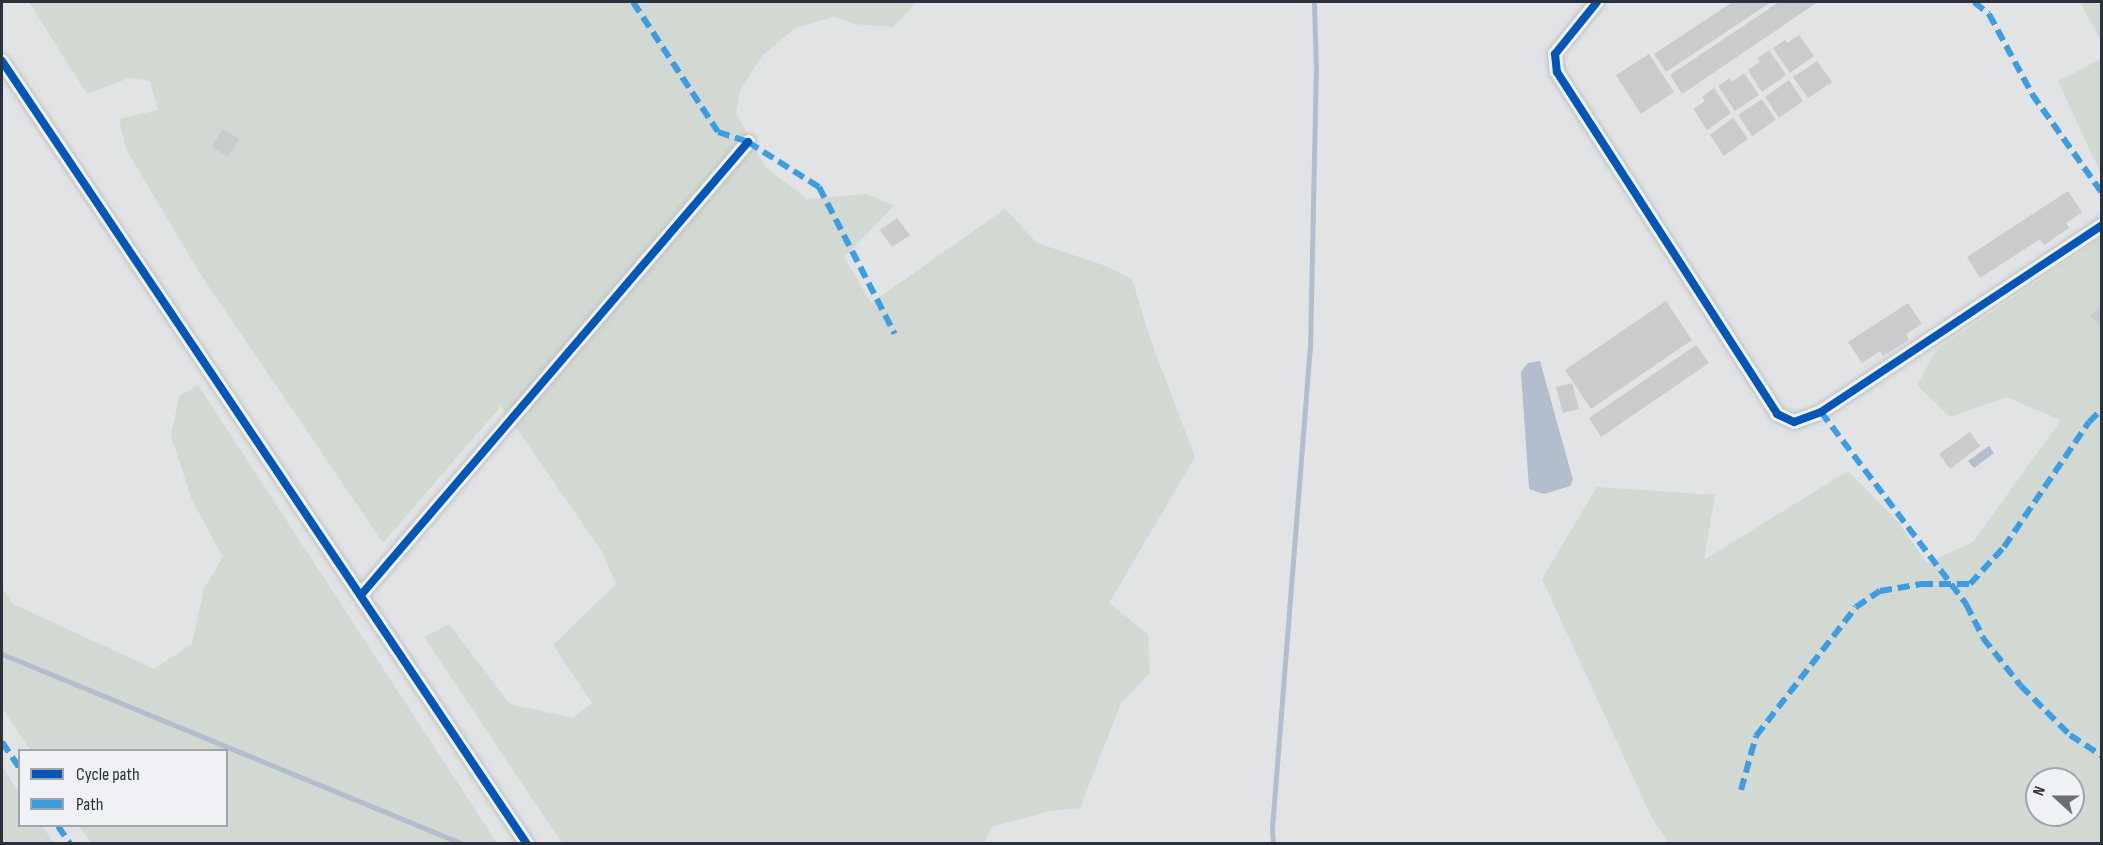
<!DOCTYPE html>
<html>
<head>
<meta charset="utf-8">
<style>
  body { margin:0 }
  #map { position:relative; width:2103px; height:845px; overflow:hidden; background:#e1e3e5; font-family:"Sofia Sans Condensed",sans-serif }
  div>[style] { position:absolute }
  .green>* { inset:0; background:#d1d9d2 }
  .water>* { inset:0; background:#b2becd }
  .stream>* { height:5px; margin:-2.5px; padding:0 2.5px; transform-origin:2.5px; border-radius:2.5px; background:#b2becd }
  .building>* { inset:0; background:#c9cbcd }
  .roads { filter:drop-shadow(0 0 2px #bfc1c3) drop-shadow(0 0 2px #bfc1c3) }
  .street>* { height:14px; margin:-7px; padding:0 7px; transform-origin:7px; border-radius:7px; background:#f0f1f3 }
  .quiet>* { height:6px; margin-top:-3px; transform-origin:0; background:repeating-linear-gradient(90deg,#3d9de2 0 12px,transparent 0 18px) }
  .cycleway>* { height:8px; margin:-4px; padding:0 4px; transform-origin:4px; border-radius:4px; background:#0057b8 }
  span { translate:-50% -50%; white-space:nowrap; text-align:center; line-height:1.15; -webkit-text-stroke:4.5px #eff1f5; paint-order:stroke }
  .frame { position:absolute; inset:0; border:3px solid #2a303c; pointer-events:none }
  .legend { position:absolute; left:18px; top:749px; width:210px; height:78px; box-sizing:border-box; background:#eff1f5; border:2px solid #a0a4ab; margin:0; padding:8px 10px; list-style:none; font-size:18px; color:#2a303c }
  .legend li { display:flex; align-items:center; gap:12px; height:30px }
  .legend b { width:30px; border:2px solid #a0a4ab }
  .north { position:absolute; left:2025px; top:767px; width:60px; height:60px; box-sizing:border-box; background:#eff1f5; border:2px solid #a0a4ab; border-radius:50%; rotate:291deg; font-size:16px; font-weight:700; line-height:24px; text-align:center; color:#2a303c }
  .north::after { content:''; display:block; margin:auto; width:21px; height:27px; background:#6a6f77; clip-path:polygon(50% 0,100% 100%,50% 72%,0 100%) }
</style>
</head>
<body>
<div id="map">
  <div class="green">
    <div style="clip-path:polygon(29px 2px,917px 2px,893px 27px,856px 24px,833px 17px,795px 28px,762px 56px,740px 90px,736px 113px,766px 168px,807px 199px,867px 194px,894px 206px,844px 257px,871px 303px,1005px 209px,1037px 243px,1103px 265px,1132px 279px,1152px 344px,1195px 457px,1109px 603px,1148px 634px,1150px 673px,1121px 703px,1080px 808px,1050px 811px,992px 827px,984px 843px,562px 843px,424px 637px,449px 624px,510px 704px,573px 718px,592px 703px,553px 645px,616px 584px,603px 553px,501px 406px,383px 543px,199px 272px,126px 149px,119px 119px,158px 110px,150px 81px,129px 78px,87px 94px)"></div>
    <div style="clip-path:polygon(2080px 2px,2101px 2px,2101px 41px)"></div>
    <div style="clip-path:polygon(2101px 59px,2101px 174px,2058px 81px)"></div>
    <div style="clip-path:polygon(evenodd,2101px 238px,2101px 843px,1669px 843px,1652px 818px,1542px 579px,1597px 487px,1715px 495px,1704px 560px,1848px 471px,1898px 522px,1927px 563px,1973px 542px,2061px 420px,2006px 397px,1950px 417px,1917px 385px,1936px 350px,2101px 238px,2037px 779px,2073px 779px,2073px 815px,2037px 815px,2037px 779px)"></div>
    <div style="clip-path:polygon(198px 385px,497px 843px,91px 843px,79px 826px,226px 826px,226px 750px,30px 750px,2px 708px,2px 589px,13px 604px,154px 669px,192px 644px,204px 588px,223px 557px,192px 500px,171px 436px,179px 396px)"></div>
    <div style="clip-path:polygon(2px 766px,19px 793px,20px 826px,42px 826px,54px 843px,2px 843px)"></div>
  </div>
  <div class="water">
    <div style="clip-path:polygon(1540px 361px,1573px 480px,1570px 486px,1544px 494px,1529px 489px,1521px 372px,1528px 363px)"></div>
    <div style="clip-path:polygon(1989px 446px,1994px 453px,1974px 468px,1968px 461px)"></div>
  </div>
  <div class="stream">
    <div style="left:2px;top:654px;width:499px;rotate:22.4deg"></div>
    <div style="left:1273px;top:844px;width:16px;rotate:-94deg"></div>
    <div style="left:1272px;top:828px;width:481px;rotate:-85.5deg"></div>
    <div style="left:1310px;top:349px;width:278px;rotate:-88.8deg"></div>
    <div style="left:1316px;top:71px;width:69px;rotate:-91.7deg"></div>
  </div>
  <div class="building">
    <div style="clip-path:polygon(1733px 2px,1771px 2px,1666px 72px,1654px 54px)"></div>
    <div style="clip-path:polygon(1779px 2px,1818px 2px,1682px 94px,1670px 75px)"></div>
    <div style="clip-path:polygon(1799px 35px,1814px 56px,1790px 73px,1773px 48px,1785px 40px,1787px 43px)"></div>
    <div style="clip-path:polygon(1769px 50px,1786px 75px,1762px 92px,1748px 70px,1760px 62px,1757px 58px)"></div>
    <div style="clip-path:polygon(1649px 54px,1674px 92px,1641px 114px,1616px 75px)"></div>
    <div style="clip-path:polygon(1817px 61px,1832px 82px,1808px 98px,1793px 77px)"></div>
    <div style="clip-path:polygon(1744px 73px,1759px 95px,1735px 111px,1718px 86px,1730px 78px,1732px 82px)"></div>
    <div style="clip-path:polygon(1789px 80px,1803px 101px,1779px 118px,1765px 97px)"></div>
    <div style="clip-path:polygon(1714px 88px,1731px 113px,1707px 130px,1693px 109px,1705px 101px,1702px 97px)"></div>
    <div style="clip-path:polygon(1762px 99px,1776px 120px,1752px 136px,1738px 115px)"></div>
    <div style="clip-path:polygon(1733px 118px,1748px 139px,1724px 156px,1710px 135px)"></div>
    <div style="clip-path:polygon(223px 129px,239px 139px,228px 157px,212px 147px)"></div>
    <div style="clip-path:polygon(2068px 191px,2082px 212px,2066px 223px,2069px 228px,2044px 245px,2040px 239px,1980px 278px,1967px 257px)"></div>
    <div style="clip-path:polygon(897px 218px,910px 235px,892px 247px,880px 230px)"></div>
    <div style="clip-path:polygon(1666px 301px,1692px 340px,1591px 409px,1565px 370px)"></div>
    <div style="clip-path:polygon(1908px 303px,1922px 324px,1906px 334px,1909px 340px,1883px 356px,1880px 351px,1862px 363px,1848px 342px)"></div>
    <div style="clip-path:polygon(2102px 304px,2102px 327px,2090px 316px)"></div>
    <div style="clip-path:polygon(1696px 345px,1709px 363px,1601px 437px,1589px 418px)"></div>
    <div style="clip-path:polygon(1572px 383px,1579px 409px,1563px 413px,1556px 387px)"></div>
    <div style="clip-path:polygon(1970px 432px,1980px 446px,1950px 469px,1939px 454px)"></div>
  </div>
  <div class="roads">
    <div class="street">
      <div style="left:1597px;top:2px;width:67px;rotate:128.9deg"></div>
      <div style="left:1555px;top:54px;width:18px;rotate:84deg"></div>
      <div style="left:1557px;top:72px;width:407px;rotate:57.2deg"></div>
      <div style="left:1777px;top:414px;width:19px;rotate:25deg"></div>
      <div style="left:1794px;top:422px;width:29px;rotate:-20deg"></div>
      <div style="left:1821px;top:412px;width:338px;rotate:-33.6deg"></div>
      <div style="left:2px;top:61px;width:943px;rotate:56.16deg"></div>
      <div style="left:361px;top:595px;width:596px;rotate:-49.49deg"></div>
    </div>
  </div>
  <div class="quiet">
    <div style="left:633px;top:2px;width:155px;rotate:56.8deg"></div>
    <div style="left:718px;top:132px;width:32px;rotate:18deg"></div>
    <div style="left:748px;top:142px;width:84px;rotate:32.4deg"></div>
    <div style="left:819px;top:187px;width:165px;rotate:62.7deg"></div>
    <div style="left:1974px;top:2px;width:19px;rotate:39deg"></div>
    <div style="left:1989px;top:14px;width:91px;rotate:61.7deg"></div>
    <div style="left:2032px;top:94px;width:121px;rotate:54.7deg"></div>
    <div style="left:1821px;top:412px;width:241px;rotate:52.9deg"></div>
    <div style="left:1966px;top:604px;width:38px;rotate:63deg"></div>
    <div style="left:1983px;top:638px;width:61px;rotate:51.6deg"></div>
    <div style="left:2021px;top:686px;width:69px;rotate:45deg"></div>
    <div style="left:2070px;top:735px;width:38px;rotate:33deg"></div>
    <div style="left:2px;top:742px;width:32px;rotate:56deg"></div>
    <div style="left:1741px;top:790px;width:56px;rotate:-74.5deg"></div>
    <div style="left:1756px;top:736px;width:163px;rotate:-52.2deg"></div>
    <div style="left:1856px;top:607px;width:29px;rotate:-34deg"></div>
    <div style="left:1880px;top:591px;width:42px;rotate:-9.7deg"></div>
    <div style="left:1921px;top:584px;width:49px"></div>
    <div style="left:1970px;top:584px;width:50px;rotate:-47.4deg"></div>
    <div style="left:2004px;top:547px;width:151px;rotate:-55.8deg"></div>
    <div style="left:2089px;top:422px;width:18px;rotate:-45deg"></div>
    <div style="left:58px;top:826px;width:22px;rotate:56deg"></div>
  </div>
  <div class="cycleway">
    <div style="left:1597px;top:2px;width:67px;rotate:128.9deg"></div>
    <div style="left:1555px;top:54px;width:18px;rotate:84deg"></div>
    <div style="left:1557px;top:72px;width:407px;rotate:57.2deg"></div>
    <div style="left:1777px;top:414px;width:19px;rotate:25deg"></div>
    <div style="left:1794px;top:422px;width:29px;rotate:-20deg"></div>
    <div style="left:1821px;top:412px;width:338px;rotate:-33.6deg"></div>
    <div style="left:2px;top:61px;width:943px;rotate:56.16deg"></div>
    <div style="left:361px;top:595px;width:596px;rotate:-49.49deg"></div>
  </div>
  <div class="frame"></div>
  <ul class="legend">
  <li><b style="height:8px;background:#0057b8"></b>Cycle path</li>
  <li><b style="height:8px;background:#3d9de2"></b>Path</li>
  </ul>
  <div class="north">N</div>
</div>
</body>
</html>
